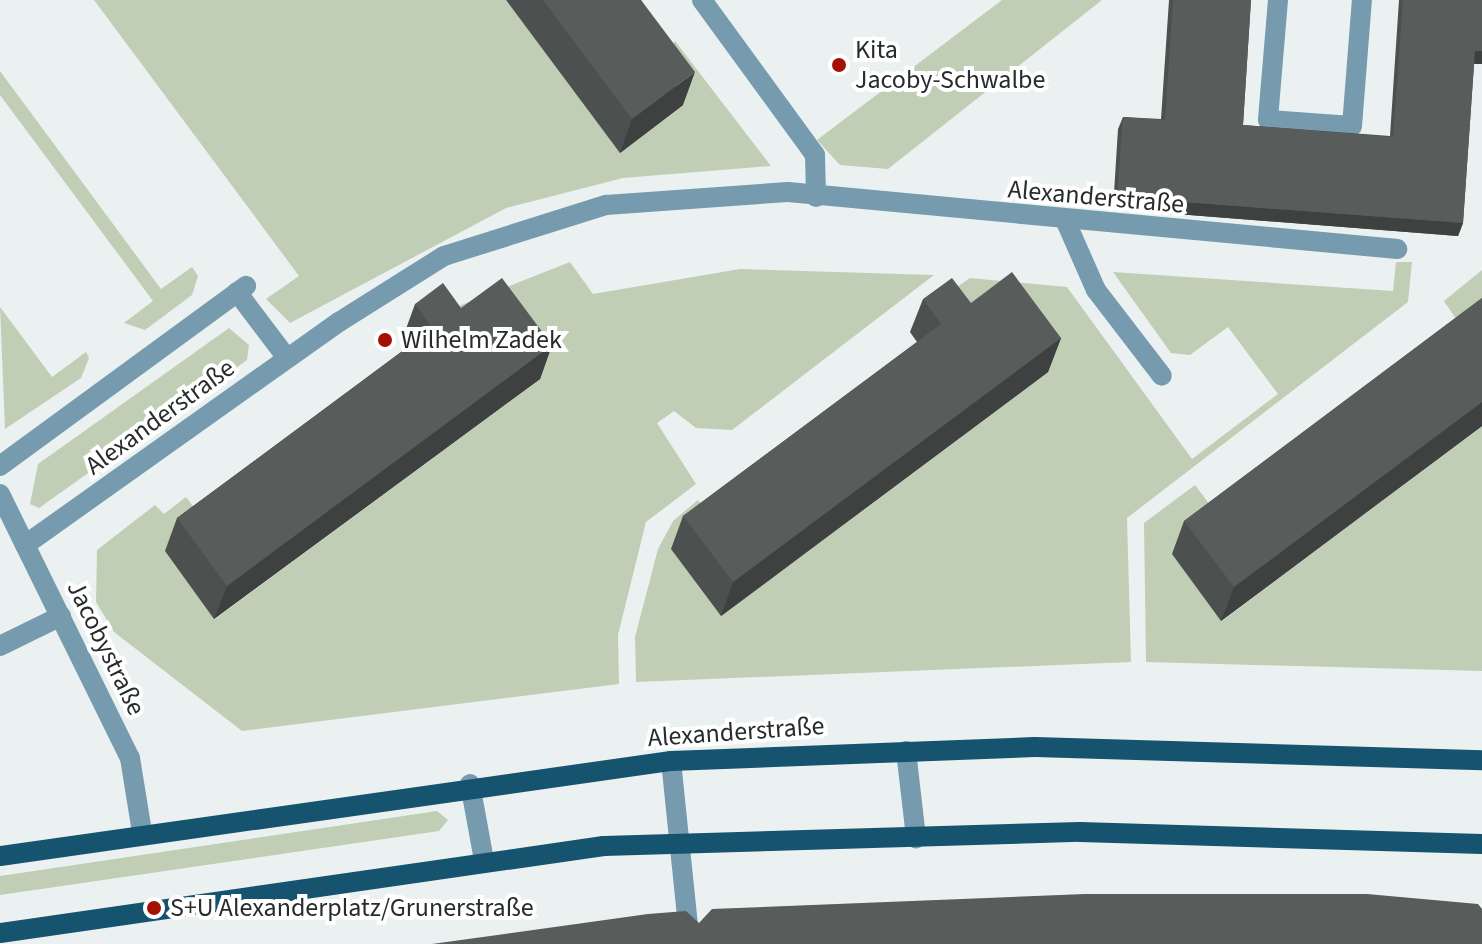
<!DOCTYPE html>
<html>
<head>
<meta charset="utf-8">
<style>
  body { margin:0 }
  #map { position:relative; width:1482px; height:944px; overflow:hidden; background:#ebf1f1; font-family:"Source Sans 3",sans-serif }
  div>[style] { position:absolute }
  .green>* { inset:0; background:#c0ceb5 }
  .minor>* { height:20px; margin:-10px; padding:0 10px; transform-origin:10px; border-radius:10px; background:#769baf }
  .major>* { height:20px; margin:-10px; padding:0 10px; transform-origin:10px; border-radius:10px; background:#15536e }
  .wall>* { inset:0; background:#4c504e }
  .shaded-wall>* { inset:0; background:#3e4140 }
  .building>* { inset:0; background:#585d5b }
  .dots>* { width:22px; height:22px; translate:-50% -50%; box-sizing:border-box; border:4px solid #fff; border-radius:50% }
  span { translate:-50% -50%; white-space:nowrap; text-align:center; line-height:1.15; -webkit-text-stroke:8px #fff; paint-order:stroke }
  .poi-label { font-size:26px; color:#292c2c }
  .left { translate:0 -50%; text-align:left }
  .street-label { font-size:26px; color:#292c2c }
</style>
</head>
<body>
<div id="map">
  <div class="green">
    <div style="clip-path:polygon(94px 0,506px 0,620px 152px,675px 41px,771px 166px,623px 178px,506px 208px,290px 323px,266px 299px,299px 276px)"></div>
    <div style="clip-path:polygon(1002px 0,1102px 0,888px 169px,840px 165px,817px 140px)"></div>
    <div style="clip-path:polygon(0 71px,161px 289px,192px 267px,198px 276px,192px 295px,145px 330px,124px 323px,153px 301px,0 95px)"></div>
    <div style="clip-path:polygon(570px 262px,593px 294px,740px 269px,934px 275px,732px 430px,696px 428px,674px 411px,657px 423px,696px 484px,646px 522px,618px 635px,619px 684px,242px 731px,114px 632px,96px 602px,97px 550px,155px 505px,164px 514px,186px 497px,205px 522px,215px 619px,540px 379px,431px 317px)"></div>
    <div style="clip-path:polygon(1396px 262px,1412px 262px,1408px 302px,1127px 518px,1131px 662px,636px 682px,635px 637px,658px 549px,673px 521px,698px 500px,712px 519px,721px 616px,1048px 372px,934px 303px,970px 278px,1067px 287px,1192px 459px,1278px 394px,1228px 327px,1190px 355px,1171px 353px,1113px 272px,1393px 291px)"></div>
    <div style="clip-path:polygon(1482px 270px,1482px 322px,1466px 334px,1444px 301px)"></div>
    <div style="clip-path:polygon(0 307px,52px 377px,86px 352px,89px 358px,81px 378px,5px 429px)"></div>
    <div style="clip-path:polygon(229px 328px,249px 345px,247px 360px,39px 508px,30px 504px,38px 464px)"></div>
    <div style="clip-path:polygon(1482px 426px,1482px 671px,1146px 662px,1144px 523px,1195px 485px,1220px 518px,1222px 621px)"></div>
    <div style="clip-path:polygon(437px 811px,448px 820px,439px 831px,0 895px,0 876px)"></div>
  </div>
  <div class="minor">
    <div style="left:702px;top:0;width:192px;rotate:53.9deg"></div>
    <div style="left:815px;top:155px;width:42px;rotate:88.6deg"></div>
    <div style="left:1278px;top:0;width:120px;rotate:94.8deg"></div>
    <div style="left:1268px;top:120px;width:84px;rotate:4.1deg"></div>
    <div style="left:1352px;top:126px;width:126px;rotate:-85.5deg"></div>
    <div style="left:1066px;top:222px;width:74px;rotate:66.2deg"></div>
    <div style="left:1096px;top:290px;width:108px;rotate:52.5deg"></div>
    <div style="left:237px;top:292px;width:83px;rotate:52.9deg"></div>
    <div style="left:0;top:466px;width:305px;rotate:-36.2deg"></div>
    <div style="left:0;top:494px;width:294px;rotate:63.8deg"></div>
    <div style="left:130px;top:758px;width:75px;rotate:80.8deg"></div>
    <div style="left:25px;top:545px;width:385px;rotate:-35.4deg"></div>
    <div style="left:339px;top:322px;width:124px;rotate:-32.2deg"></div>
    <div style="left:444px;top:256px;width:170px;rotate:-17.5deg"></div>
    <div style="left:606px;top:205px;width:182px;rotate:-4.1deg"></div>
    <div style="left:788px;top:192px;width:612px;rotate:5.35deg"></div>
    <div style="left:0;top:646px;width:68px;rotate:-26.2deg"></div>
    <div style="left:906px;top:751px;width:88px;rotate:83.4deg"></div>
    <div style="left:671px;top:761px;width:176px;rotate:84.1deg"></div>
    <div style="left:470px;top:784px;width:77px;rotate:79.6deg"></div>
  </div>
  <div class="major">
    <div style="left:0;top:856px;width:678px;rotate:-8.06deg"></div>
    <div style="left:671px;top:761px;width:364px;rotate:-2.2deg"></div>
    <div style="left:1035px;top:747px;width:447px;rotate:1.7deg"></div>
    <div style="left:0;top:933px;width:610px;rotate:-8.2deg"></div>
    <div style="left:604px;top:846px;width:476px;rotate:-1.7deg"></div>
    <div style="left:1080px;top:832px;width:402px;rotate:1.7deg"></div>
  </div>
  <div class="wall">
    <div style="clip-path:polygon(506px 0,641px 0,683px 105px,620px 153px)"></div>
    <div style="clip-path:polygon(1169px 0,1251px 0,1243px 125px,1390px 136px,1399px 0,1482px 0,1482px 64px,1474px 64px,1463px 223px,1458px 236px,1113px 209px,1118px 129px,1123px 117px,1161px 119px)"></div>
    <div style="clip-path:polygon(1482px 298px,1482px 426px,1221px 621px,1172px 554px,1184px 521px)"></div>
    <div style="clip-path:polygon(923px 299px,971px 303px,1061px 338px,1048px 372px,721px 616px,671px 549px,683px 516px,917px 342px,910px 332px)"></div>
    <div style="clip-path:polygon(415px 304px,461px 308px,552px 345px,540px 379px,214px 619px,165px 551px,177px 518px,409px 346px,403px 337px)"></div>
  </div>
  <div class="shaded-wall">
    <div style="clip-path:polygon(1475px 51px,1482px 51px,1482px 64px,1470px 64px)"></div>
    <div style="clip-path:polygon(695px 72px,683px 105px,620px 153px,632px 119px)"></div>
    <div style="clip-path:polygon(1117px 197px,1463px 223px,1458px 236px,1113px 209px)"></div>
    <div style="clip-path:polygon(1061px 338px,1048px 372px,721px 616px,733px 582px)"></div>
    <div style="clip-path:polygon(552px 345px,540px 379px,214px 619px,227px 586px)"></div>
    <div style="clip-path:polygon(1482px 402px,1482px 426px,1221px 621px,1234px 587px)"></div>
  </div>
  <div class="building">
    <div style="clip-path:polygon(543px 0,641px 0,695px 72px,632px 119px)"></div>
    <div style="clip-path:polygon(1173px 0,1251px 0,1243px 125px,1393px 137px,1403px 0,1482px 0,1482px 51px,1475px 51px,1463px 223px,1117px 197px,1123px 117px,1165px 120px)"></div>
    <div style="clip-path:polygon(1012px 272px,1061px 338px,733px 582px,683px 516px,941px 324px,923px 299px,952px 278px,971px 303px)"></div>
    <div style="clip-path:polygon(502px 278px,552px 345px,227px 586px,177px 518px,433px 329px,415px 304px,443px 283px,461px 308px)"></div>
    <div style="clip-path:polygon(1482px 298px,1482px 402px,1234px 587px,1184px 521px)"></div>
    <div style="clip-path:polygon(1085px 894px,1367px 894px,1478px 904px,1482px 909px,1482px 944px,432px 944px,648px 914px,686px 911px,699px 923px,712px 909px)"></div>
  </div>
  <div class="dots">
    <div style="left:839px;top:65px;background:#a51101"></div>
    <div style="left:385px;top:340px;background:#a51101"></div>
    <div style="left:154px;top:908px;background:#a51101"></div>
  </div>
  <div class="poi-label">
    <span class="left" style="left:855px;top:65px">Kita<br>Jacoby-Schwalbe</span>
    <span class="left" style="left:401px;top:340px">Wilhelm Zadek</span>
    <span class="left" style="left:170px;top:908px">S+U Alexanderplatz/Grunerstraße</span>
  </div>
  <div class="street-label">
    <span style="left:1096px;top:197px;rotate:5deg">Alexanderstraße</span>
    <span style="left:160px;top:417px;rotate:-36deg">Alexanderstraße</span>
    <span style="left:106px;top:648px;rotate:64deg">Jacobystraße</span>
    <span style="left:736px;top:732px;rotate:-4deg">Alexanderstraße</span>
  </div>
</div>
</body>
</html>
